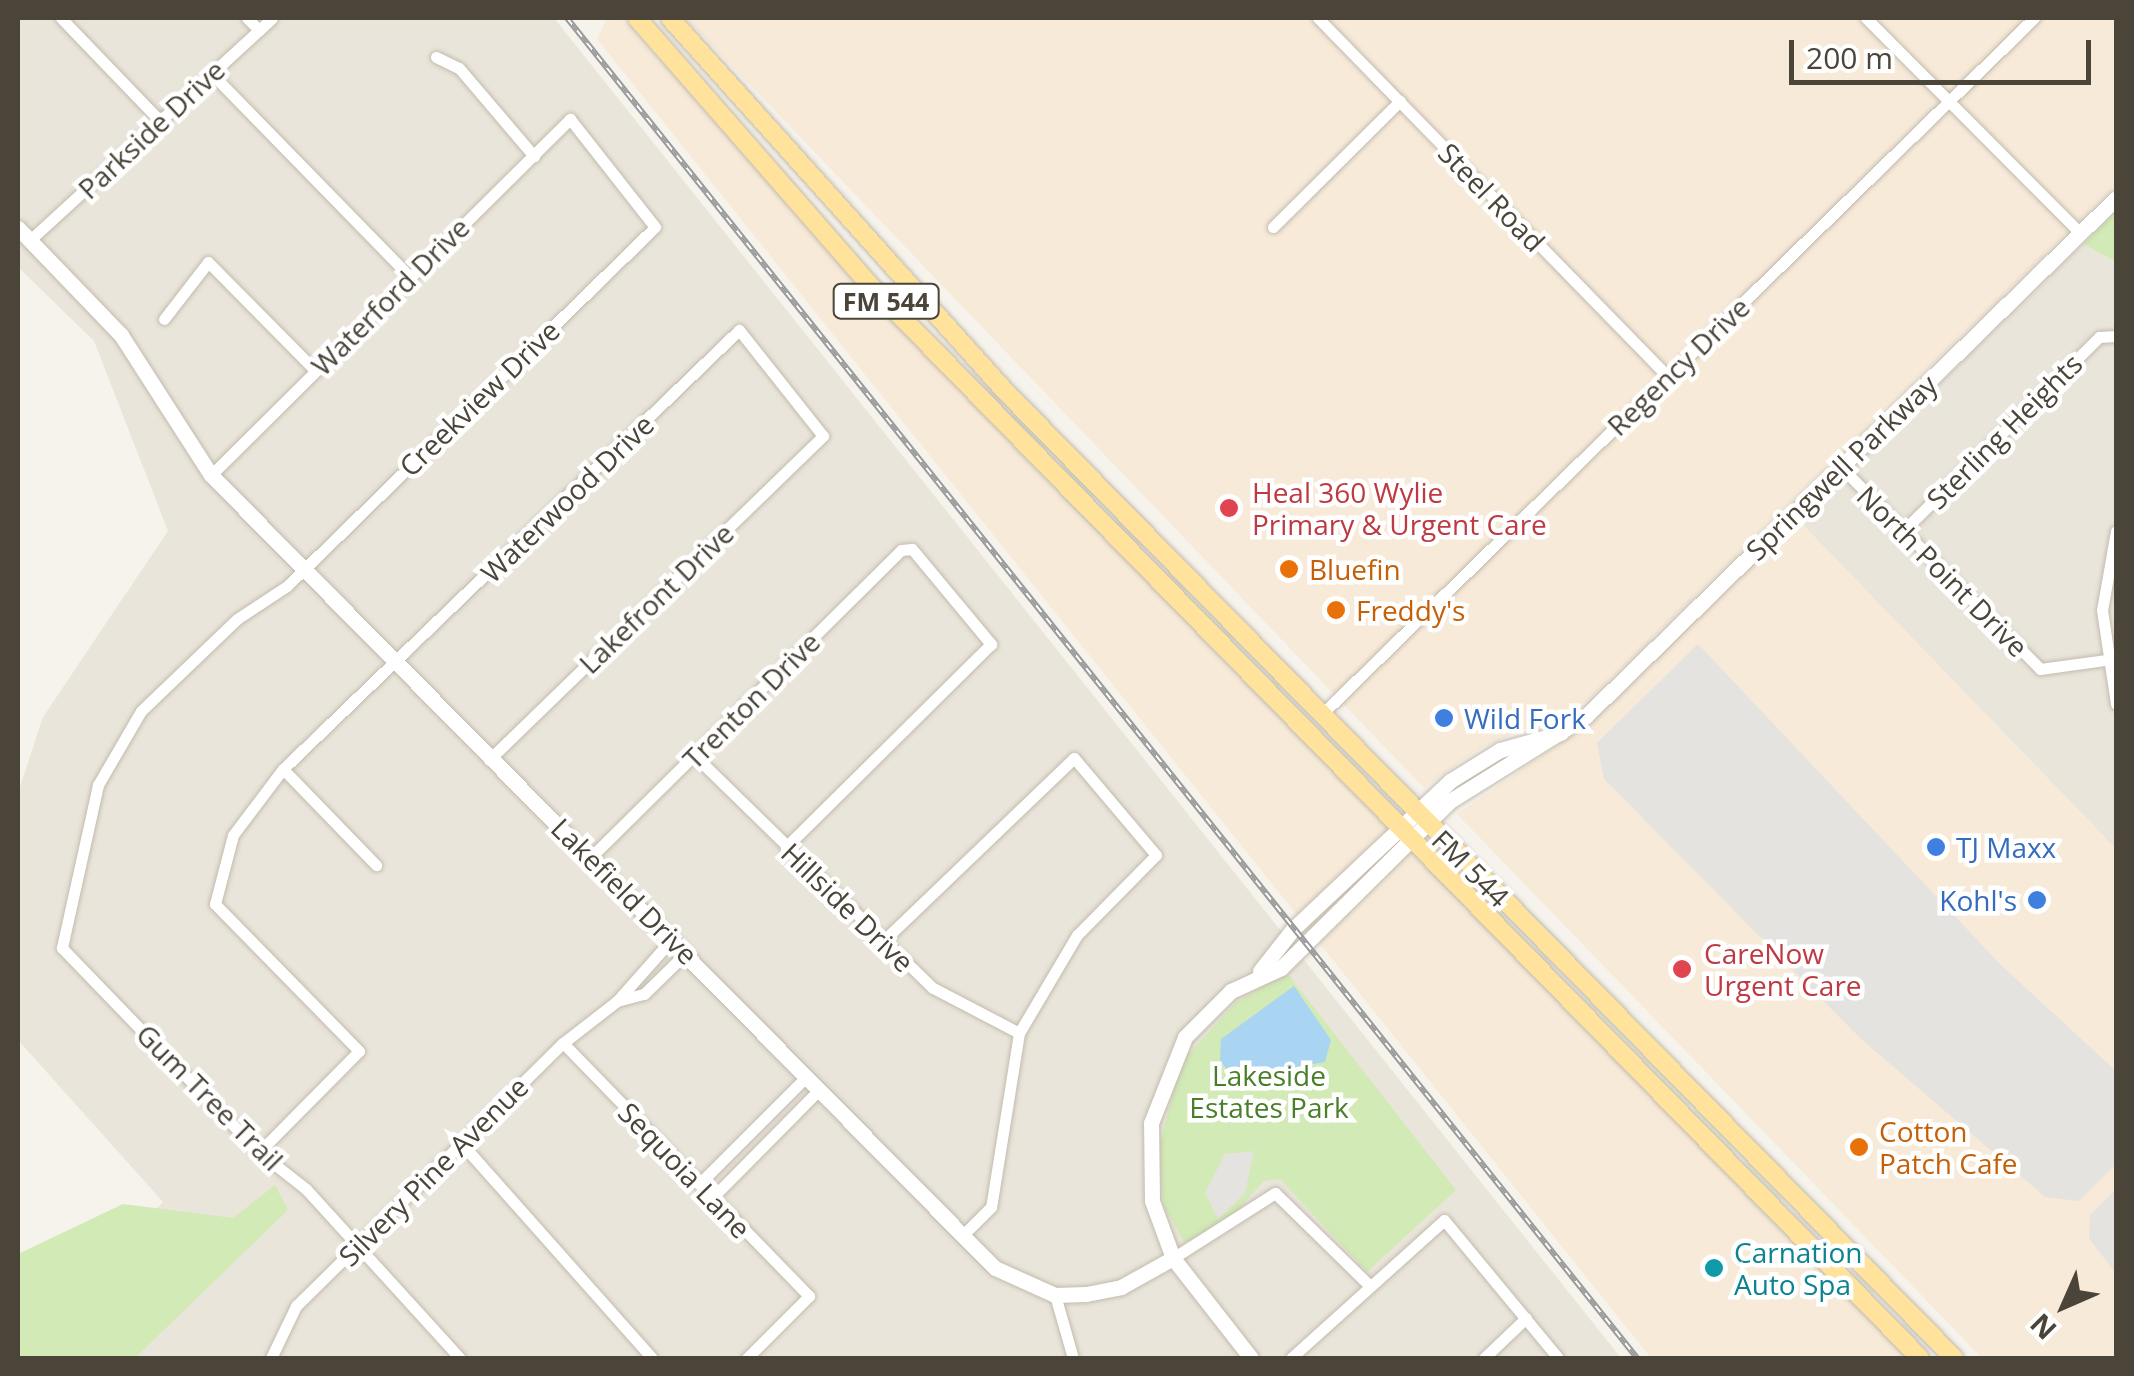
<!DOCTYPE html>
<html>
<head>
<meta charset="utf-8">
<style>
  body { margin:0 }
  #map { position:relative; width:2134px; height:1376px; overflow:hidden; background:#f6f3ec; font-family:"Open Sans",sans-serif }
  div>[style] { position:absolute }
  .residential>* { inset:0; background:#eae5da }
  .commercial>* { inset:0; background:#f7ead8 }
  .green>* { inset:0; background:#d2eab5 }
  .parking>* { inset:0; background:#e5e3e0 }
  .water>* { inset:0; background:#a9d4f2 }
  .roads { filter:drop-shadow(0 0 2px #c2bbae) drop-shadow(0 0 2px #c2bbae) }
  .minor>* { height:11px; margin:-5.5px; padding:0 5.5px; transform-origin:5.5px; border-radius:5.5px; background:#fff }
  .tertiary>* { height:15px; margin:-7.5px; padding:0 7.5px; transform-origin:7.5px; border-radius:7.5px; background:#fff }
  .primary>* { height:18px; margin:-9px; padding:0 9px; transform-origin:9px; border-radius:9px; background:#ffe39c }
  .rail>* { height:6px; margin-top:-3px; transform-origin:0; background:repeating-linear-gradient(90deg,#fff 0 8px,#9a9a9a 0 16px); box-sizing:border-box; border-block:2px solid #9a9a9a }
  .dots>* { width:28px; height:28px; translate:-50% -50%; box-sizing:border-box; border:5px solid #fff; border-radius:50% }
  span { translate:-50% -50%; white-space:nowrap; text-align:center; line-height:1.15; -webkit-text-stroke:9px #fff; paint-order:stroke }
  .shield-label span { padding:2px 8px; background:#fff; border:2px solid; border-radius:8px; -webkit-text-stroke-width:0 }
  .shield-label { font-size:25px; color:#4b4439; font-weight:700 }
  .street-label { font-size:28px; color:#4b4439 }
  .health-label { font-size:28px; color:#be3a42 }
  .left { translate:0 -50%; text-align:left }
  .food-label { font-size:28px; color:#c56008 }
  .shop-label { font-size:28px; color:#366cbe }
  .right { translate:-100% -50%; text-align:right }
  .park-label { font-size:28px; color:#4a7f2a }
  .culture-label { font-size:28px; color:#0d838f }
  .frame { position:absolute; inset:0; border:20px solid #4b4439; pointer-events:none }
  .north { position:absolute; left:2014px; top:1256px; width:100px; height:100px; -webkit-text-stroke:8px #fff; paint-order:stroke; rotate:225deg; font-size:28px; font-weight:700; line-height:40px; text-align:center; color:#4b4439 }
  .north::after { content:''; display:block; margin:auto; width:35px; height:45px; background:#4b4439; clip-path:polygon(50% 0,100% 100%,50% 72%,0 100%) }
  .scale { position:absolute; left:1789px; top:40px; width:302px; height:45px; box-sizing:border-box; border:5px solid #4b4439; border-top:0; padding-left:12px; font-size:30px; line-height:35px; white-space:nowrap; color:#4b4439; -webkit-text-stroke:8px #fff; paint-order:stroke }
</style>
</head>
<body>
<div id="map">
  <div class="residential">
    <div style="clip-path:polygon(18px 18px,554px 18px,1621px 1358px,18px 1358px,163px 1202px,18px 1040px,18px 793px,43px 717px,168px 531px,94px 341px,18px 267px)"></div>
    <div style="clip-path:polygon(2083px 244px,2116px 262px,2116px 849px,1799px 521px)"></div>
  </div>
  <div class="commercial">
    <div style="clip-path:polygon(607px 18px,623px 18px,877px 303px,1907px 1358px,1651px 1358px,597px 39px)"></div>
    <div style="clip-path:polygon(686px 18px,2116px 18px,2116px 185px,1588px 701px,1477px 750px,1424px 788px)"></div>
    <div style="clip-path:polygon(1799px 521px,2116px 849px,2116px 1358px,1982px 1358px,1457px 814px,1581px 729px)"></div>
  </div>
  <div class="green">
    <div style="clip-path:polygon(2116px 211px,2116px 262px,2083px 244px)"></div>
    <div style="clip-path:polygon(1287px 973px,1456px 1190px,1367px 1272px,1280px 1179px,1264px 1181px,1231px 1217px,1185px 1243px,1164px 1207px,1158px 1150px,1182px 1062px,1236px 1002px)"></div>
    <div style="clip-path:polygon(275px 1185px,288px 1210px,135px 1358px,18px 1358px,18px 1254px,123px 1204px,233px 1218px)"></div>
  </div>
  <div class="parking">
    <div style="clip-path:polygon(1698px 644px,2001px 965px,2116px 1071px,2116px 1164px,2079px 1201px,2045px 1197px,1860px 1038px,1604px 779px,1597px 743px)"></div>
    <div style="clip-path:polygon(1254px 1151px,1245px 1193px,1218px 1219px,1205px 1193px,1225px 1154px)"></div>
    <div style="clip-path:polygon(2116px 1189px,2116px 1274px,2089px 1238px,2090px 1215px)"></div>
  </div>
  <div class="water">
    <div style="clip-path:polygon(1294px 986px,1331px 1040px,1325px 1062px,1233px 1078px,1220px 1060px,1221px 1039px)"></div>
  </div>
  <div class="roads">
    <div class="minor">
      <div style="left:61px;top:18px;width:143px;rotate:46.1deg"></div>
      <div style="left:247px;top:18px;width:17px;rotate:45deg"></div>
      <div style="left:1318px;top:18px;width:500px;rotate:45.7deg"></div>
      <div style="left:1866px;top:18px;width:303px;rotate:45.1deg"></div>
      <div style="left:436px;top:57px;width:25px;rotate:26deg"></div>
      <div style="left:459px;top:68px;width:116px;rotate:49.6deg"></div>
      <div style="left:212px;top:74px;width:284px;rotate:45.7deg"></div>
      <div style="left:1273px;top:227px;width:179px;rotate:-44.8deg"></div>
      <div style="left:30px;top:240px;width:328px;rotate:-42.5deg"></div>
      <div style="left:164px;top:319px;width:72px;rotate:-52.3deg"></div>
      <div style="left:208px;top:262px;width:152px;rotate:45.3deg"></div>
      <div style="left:1841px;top:467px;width:284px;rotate:45.4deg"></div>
      <div style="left:2040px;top:669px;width:67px;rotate:-7.8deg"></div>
      <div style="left:211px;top:475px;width:506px;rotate:-44.76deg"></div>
      <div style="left:570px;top:119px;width:137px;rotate:51.8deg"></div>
      <div style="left:655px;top:227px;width:514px;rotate:135.71deg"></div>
      <div style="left:287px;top:586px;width:60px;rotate:146.6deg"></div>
      <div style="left:237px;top:619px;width:133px;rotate:136.2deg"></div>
      <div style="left:141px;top:711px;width:86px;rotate:120.2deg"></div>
      <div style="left:98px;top:785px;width:167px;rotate:102.5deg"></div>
      <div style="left:62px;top:948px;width:284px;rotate:46deg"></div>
      <div style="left:259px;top:1152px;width:60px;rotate:38.2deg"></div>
      <div style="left:306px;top:1189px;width:229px;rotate:47.7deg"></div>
      <div style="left:1903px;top:531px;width:276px;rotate:-44.7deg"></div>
      <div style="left:2099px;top:337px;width:17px;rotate:-3deg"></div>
      <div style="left:2116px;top:531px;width:80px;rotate:100deg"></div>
      <div style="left:2102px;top:610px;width:95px;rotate:81.5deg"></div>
      <div style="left:1322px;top:714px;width:996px;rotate:-44.35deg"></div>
      <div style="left:695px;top:756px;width:332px;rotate:44.3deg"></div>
      <div style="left:933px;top:988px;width:97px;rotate:27.6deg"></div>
      <div style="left:283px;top:769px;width:134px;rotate:45.9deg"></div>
      <div style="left:594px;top:854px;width:432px;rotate:-44.7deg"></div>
      <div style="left:901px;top:550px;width:11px;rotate:-5deg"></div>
      <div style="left:912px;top:549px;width:124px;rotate:50.3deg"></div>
      <div style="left:991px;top:644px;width:289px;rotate:135.3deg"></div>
      <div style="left:672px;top:939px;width:83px;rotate:131.6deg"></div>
      <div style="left:617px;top:1001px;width:28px;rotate:-15deg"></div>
      <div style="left:644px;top:994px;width:59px;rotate:-44.3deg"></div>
      <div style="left:881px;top:943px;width:267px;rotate:-43.8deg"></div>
      <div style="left:1074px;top:758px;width:127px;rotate:49.8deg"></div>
      <div style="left:1156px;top:855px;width:112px;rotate:134.6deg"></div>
      <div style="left:1077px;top:935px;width:114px;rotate:120.6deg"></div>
      <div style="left:1019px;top:1033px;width:176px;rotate:99.1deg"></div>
      <div style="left:991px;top:1207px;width:42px;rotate:135deg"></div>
      <div style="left:563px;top:1043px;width:353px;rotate:45.8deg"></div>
      <div style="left:809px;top:1296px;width:88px;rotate:135deg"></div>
      <div style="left:462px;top:1144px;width:286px;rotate:48.4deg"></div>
      <div style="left:259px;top:1152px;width:142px;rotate:-45.3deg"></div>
      <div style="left:359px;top:1051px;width:206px;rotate:-134.4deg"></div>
      <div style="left:215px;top:904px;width:71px;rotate:-75.4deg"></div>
      <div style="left:233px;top:835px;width:83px;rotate:-52.9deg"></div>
      <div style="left:283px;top:769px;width:633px;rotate:-43.91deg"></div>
      <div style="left:739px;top:330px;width:135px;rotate:51.6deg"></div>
      <div style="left:823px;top:436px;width:465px;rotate:135.9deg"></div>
      <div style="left:699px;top:1184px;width:151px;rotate:-45deg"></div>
      <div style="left:712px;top:1198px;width:152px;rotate:-45.3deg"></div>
      <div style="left:1173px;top:1258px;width:121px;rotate:-32.5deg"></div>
      <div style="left:1275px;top:1193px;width:129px;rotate:44.4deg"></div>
      <div style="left:1055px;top:1295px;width:66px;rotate:74.1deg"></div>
      <div style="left:271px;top:1358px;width:58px;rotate:-64.3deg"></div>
      <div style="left:296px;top:1306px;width:375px;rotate:-44.6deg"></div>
      <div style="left:563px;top:1043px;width:68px;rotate:-37.9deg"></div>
      <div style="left:1291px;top:1358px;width:206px;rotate:-42deg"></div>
      <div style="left:1444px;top:1220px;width:179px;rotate:50.4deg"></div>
      <div style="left:1484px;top:1358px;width:58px;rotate:-43.6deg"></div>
    </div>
    <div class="tertiary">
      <div style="left:18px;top:228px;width:149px;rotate:46.1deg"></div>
      <div style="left:121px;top:335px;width:166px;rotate:57.3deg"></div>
      <div style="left:211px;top:475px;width:1115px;rotate:45.33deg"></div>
      <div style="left:995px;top:1268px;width:66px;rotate:24.2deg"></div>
      <div style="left:1055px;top:1295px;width:31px;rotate:-2deg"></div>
      <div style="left:1086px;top:1294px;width:36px;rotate:-11deg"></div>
      <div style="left:1121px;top:1287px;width:60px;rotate:-29.1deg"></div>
      <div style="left:1260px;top:971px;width:53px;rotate:-51.8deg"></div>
      <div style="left:1293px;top:929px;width:216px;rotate:-43.3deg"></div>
      <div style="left:1450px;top:781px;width:59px;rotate:-31.8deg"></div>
      <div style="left:1500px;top:750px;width:63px;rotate:-15.6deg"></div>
      <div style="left:1251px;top:1358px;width:127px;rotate:-128deg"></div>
      <div style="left:1173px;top:1258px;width:61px;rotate:-110.2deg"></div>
      <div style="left:1152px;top:1201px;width:78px;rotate:-90.7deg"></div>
      <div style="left:1151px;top:1123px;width:92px;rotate:-68.4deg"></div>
      <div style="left:1185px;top:1037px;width:65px;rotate:-45deg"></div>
      <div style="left:1231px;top:991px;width:55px;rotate:-24.7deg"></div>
      <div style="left:1281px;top:968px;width:238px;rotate:-44.7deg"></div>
      <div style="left:1450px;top:801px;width:160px;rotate:-32deg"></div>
      <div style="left:1586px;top:716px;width:741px;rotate:-44.34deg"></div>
    </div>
    <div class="primary">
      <div style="left:637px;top:18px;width:356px;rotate:48.9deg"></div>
      <div style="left:871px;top:286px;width:1500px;rotate:45.62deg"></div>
      <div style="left:670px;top:18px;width:501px;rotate:48.07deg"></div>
      <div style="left:1005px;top:391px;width:1355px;rotate:45.54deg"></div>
    </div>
  </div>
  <div class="rail">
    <div style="left:567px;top:18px;width:1715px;rotate:51.39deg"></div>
  </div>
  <div class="dots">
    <div style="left:1229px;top:508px;background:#e0444e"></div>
    <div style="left:1289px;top:569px;background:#e8710a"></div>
    <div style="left:1336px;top:610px;background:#e8710a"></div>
    <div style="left:1444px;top:718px;background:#3f7fe0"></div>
    <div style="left:1936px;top:847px;background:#3f7fe0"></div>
    <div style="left:2037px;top:900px;background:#3f7fe0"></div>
    <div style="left:1682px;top:969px;background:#e0444e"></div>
    <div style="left:1859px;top:1147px;background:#e8710a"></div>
    <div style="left:1714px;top:1268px;background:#0f9aa8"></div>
  </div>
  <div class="shield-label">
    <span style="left:886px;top:301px">FM 544</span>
  </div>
  <div class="street-label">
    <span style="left:151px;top:129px;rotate:-43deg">Parkside Drive</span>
    <span style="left:1492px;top:197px;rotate:46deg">Steel Road</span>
    <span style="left:390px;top:296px;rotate:-45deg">Waterford Drive</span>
    <span style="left:1678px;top:366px;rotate:-44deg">Regency Drive</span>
    <span style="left:479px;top:398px;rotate:-44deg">Creekview Drive</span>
    <span style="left:2004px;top:431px;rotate:-45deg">Sterling Heights</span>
    <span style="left:1841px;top:467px;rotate:-44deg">Springwell Parkway</span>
    <span style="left:567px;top:498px;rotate:-44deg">Waterwood Drive</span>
    <span style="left:1943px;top:571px;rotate:45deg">North Point Drive</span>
    <span style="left:656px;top:598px;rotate:-44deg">Lakefront Drive</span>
    <span style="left:751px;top:700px;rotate:-45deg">Trenton Drive</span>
    <span style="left:1471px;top:868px;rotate:45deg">FM 544</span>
    <span style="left:625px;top:891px;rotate:45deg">Lakefield Drive</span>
    <span style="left:848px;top:907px;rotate:44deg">Hillside Drive</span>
    <span style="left:210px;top:1097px;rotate:45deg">Gum Tree Trail</span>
    <span style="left:685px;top:1170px;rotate:46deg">Sequoia Lane</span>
    <span style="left:433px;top:1171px;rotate:-45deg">Silvery Pine Avenue</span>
  </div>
  <div class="health-label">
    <span class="left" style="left:1252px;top:508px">Heal 360 Wylie<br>Primary &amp; Urgent Care</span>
    <span class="left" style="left:1704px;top:969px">CareNow<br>Urgent Care</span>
  </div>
  <div class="food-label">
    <span class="left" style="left:1309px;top:569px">Bluefin</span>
    <span class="left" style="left:1356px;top:610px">Freddy's</span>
    <span class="left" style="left:1879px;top:1147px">Cotton<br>Patch Cafe</span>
  </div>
  <div class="shop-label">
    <span class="left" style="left:1464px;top:718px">Wild Fork</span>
    <span class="left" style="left:1956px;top:847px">TJ Maxx</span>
    <span class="right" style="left:2017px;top:900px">Kohl's</span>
  </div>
  <div class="park-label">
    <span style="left:1269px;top:1091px">Lakeside<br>Estates Park</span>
  </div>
  <div class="culture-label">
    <span class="left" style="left:1734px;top:1268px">Carnation<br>Auto Spa</span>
  </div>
  <div class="frame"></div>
  <div class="north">N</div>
  <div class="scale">200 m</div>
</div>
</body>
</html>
